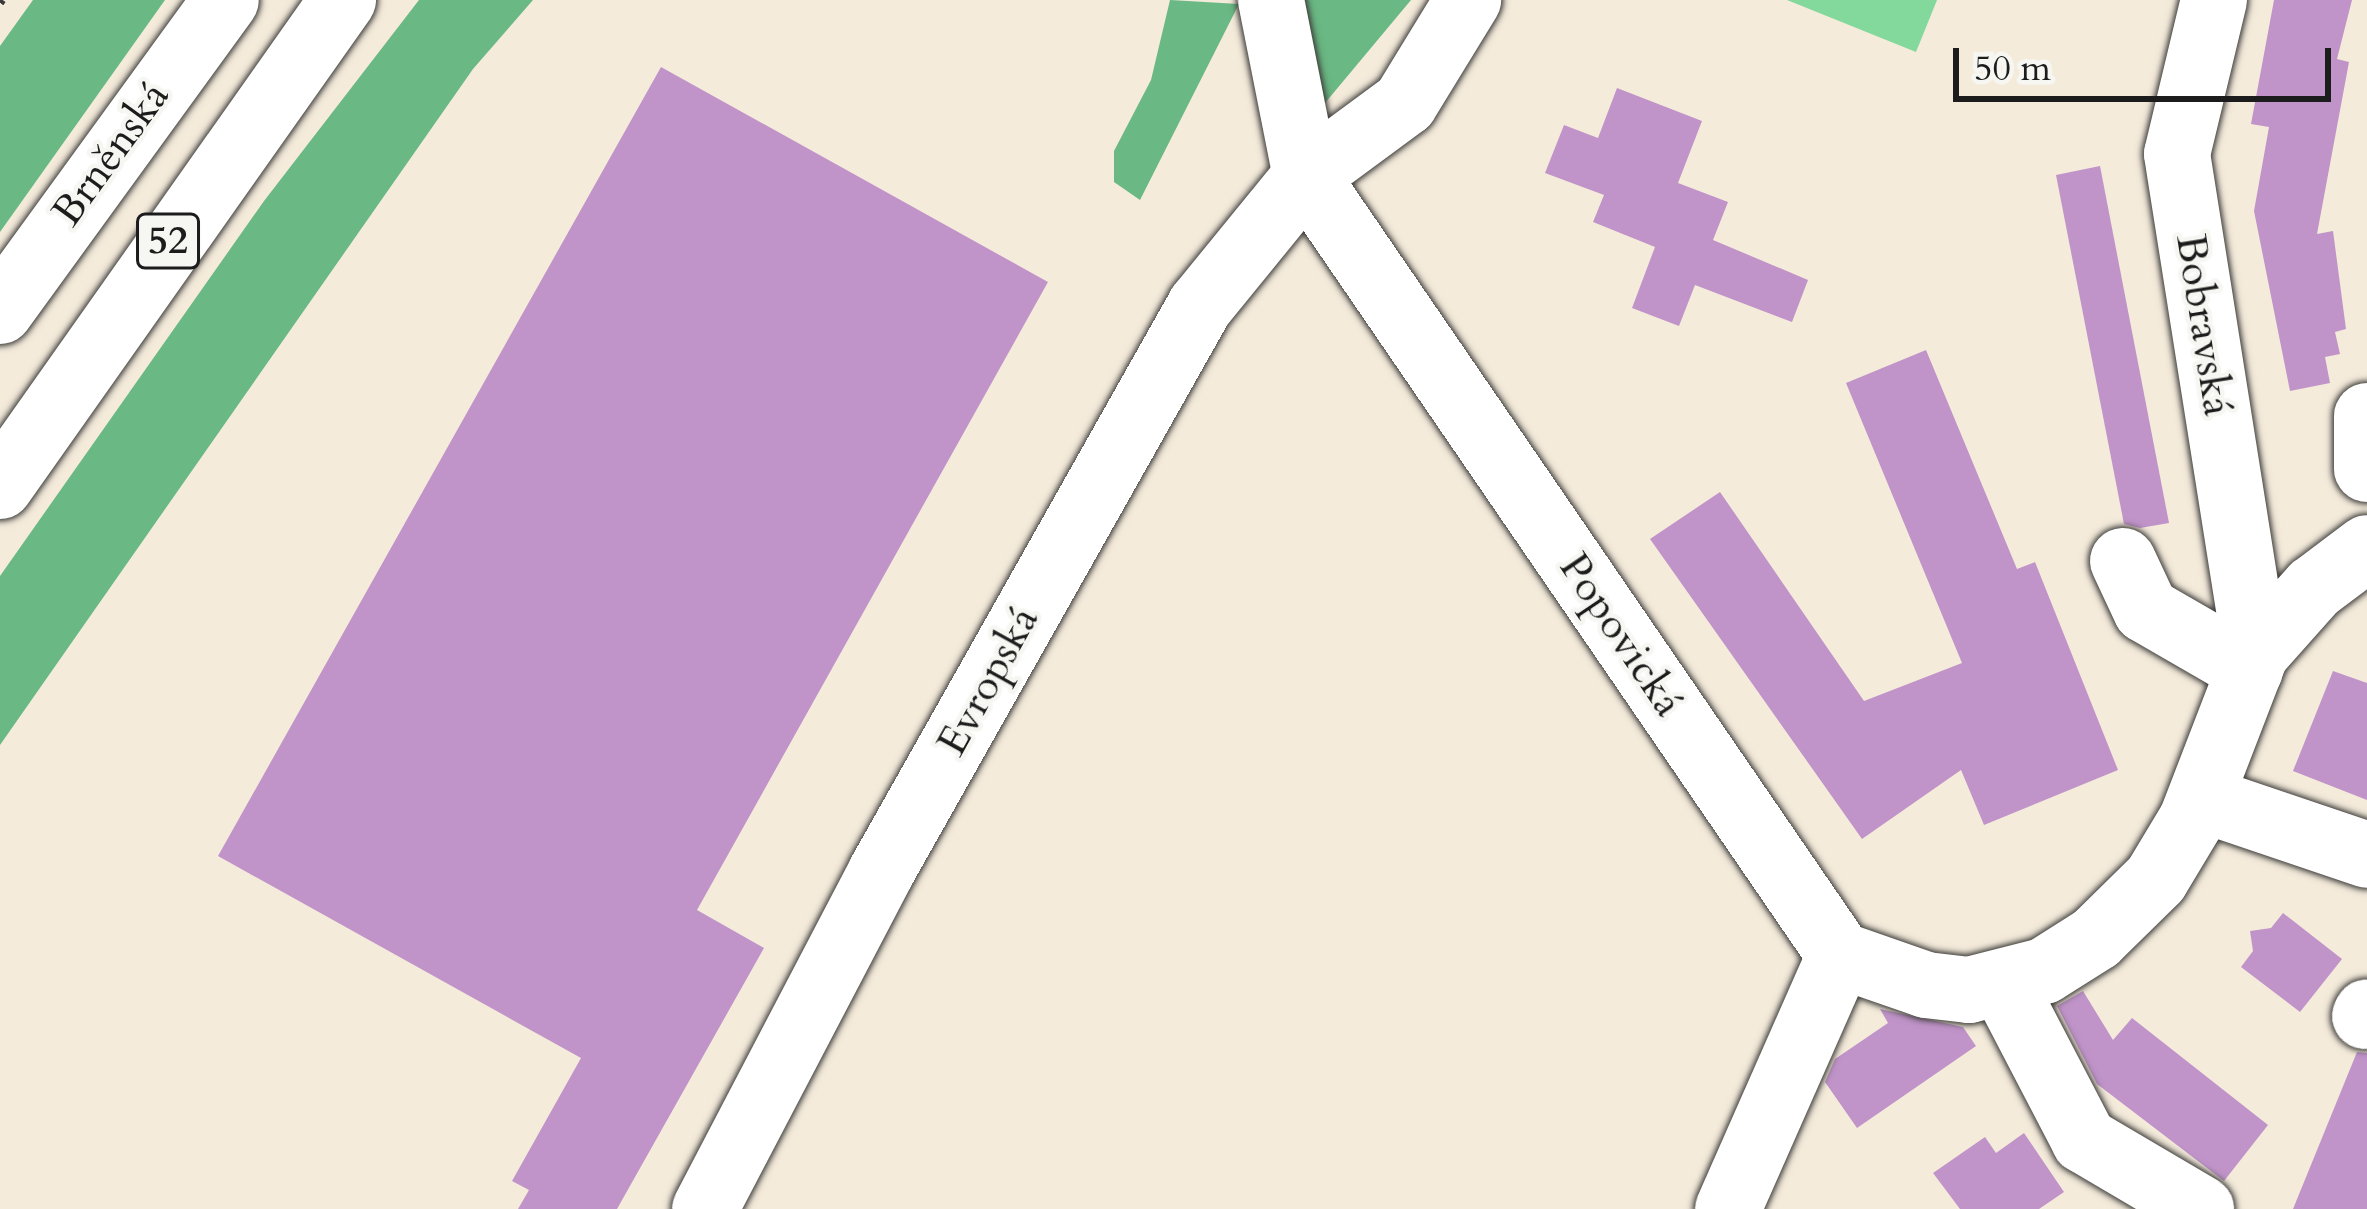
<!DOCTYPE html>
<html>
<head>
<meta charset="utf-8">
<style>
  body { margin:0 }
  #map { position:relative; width:2367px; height:1209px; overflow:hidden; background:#f4ebdb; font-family:Cardo,serif }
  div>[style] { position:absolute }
  .green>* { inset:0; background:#83d89b }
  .forest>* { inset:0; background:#6ab883 }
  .building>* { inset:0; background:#c094c9 }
  .path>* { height:8px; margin-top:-4px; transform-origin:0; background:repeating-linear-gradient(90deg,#3c3b39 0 9px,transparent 0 18px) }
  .roads { filter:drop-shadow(0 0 3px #3c3b39) drop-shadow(0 0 3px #3c3b39) }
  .minor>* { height:66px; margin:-33px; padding:0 33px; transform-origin:33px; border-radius:33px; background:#fff }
  .highway>* { height:66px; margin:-33px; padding:0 33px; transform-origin:33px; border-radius:33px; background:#fff }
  span { translate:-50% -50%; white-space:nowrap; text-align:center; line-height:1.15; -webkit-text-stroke:9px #f6f6f2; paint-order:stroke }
  .shield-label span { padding:3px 9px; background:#f6f6f2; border:3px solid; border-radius:9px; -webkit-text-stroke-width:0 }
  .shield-label { font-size:39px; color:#1c1c1c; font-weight:700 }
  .street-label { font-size:42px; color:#1c1c1c }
  .scale { position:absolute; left:1953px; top:48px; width:378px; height:54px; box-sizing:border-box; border:6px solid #1c1c1c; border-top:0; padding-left:15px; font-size:36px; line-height:42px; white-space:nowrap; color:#1c1c1c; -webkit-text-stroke:9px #f6f6f2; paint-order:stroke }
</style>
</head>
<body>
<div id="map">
  <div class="green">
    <div style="clip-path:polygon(1787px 0,1937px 0,1916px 52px)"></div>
  </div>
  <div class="forest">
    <div style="clip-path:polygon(33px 0,165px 0,0 232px,0 46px)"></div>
    <div style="clip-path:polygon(419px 0,533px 0,473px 69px,0 745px,0 576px,264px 201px)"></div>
    <div style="clip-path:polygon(1170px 0,1239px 4px,1140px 200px,1114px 182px,1114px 151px,1151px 80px)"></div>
    <div style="clip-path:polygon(1297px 0,1411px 0,1320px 109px)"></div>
  </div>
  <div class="building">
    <div style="clip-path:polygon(2274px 0,2352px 0,2337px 59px,2349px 62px,2317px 234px,2333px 231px,2346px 329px,2335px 332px,2340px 354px,2325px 357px,2330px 383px,2290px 391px,2254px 211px,2269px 127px,2251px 124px)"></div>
    <div style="clip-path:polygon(661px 67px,1048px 282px,697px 910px,764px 948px,617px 1209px,518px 1209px,529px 1190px,512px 1181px,581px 1058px,218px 856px)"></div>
    <div style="clip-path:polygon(1617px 88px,1702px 121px,1678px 183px,1728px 202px,1713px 240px,1808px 280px,1792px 322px,1695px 285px,1679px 326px,1632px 308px,1655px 247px,1593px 222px,1604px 195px,1545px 173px,1564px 125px,1598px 138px)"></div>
    <div style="clip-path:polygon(2100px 166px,2169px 523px,2140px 528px,2124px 524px,2056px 175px)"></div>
    <div style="clip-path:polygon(1926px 350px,2017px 569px,2035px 562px,2118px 770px,1984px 825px,1961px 770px,1862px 839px,1650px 539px,1720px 492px,1864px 701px,1962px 663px,1846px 383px)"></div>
    <div style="clip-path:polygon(2333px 671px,2367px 683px,2367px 800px,2293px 771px)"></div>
    <div style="clip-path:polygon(2283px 913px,2342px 959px,2300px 1012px,2241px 967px,2253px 951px,2250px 931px,2271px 928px)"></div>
    <div style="clip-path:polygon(2083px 991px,2113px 1040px,2132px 1018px,2268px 1125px,2224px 1181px,2097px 1084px,2057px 1006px)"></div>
    <div style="clip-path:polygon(1880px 1009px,1963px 1027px,1976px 1046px,1857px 1128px,1825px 1082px,1835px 1059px,1888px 1023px)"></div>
    <div style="clip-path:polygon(2357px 1052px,2367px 1053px,2367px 1209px,2293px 1209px)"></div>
    <div style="clip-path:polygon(2024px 1133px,2064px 1192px,2039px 1209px,1960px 1209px,1933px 1173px,1985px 1137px,1996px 1153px)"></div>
  </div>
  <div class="path">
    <div style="left:0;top:3px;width:4px;rotate:-56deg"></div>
  </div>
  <div class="roads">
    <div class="minor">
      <div style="left:1271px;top:0;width:179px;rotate:78.8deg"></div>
      <div style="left:1306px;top:176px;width:944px;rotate:55.57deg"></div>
      <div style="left:1840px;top:955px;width:91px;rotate:19.2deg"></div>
      <div style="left:1926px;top:985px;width:43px;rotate:6.6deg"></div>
      <div style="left:1969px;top:990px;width:77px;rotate:-14.2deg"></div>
      <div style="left:2044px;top:971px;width:62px;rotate:-32.4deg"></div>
      <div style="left:2096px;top:938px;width:84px;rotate:-44.5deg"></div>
      <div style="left:2156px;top:879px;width:70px;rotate:-59deg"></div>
      <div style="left:2192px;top:819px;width:178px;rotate:-68.9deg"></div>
      <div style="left:2256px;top:653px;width:87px;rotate:-48.3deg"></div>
      <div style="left:2314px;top:588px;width:66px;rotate:-37deg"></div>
      <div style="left:2214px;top:0;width:158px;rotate:103.5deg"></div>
      <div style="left:2177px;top:154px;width:505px;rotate:81deg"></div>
      <div style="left:2367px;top:416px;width:53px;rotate:90deg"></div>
      <div style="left:2123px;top:561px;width:54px;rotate:64.9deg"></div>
      <div style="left:2146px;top:610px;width:120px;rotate:30deg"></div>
      <div style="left:2202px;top:799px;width:174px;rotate:18.7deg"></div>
      <div style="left:2004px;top:986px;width:174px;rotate:62.5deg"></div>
      <div style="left:2084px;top:1140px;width:136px;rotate:30.5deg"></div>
      <div style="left:2365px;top:1016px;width:4px;rotate:-63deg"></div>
      <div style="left:705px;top:1209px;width:380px;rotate:-62.4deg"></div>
      <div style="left:881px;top:872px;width:650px;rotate:-60.59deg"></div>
      <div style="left:1200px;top:306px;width:168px;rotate:-50.8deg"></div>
      <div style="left:1306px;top:176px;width:123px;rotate:-36.4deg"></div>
      <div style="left:1405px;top:103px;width:121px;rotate:-58.5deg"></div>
      <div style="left:1728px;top:1209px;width:278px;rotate:-66.2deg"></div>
    </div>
    <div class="highway">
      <div style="left:0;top:311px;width:384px;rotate:-54deg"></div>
      <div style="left:0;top:486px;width:595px;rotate:-54.79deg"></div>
    </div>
  </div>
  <div class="shield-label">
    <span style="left:168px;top:241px">52</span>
  </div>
  <div class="street-label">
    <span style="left:111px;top:154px;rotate:-54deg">Brněnská</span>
    <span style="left:2204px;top:325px;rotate:81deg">Bobravská</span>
    <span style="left:1621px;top:635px;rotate:56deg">Popovická</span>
    <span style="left:988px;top:681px;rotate:-61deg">Evropská</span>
  </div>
  <div class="scale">50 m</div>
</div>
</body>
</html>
